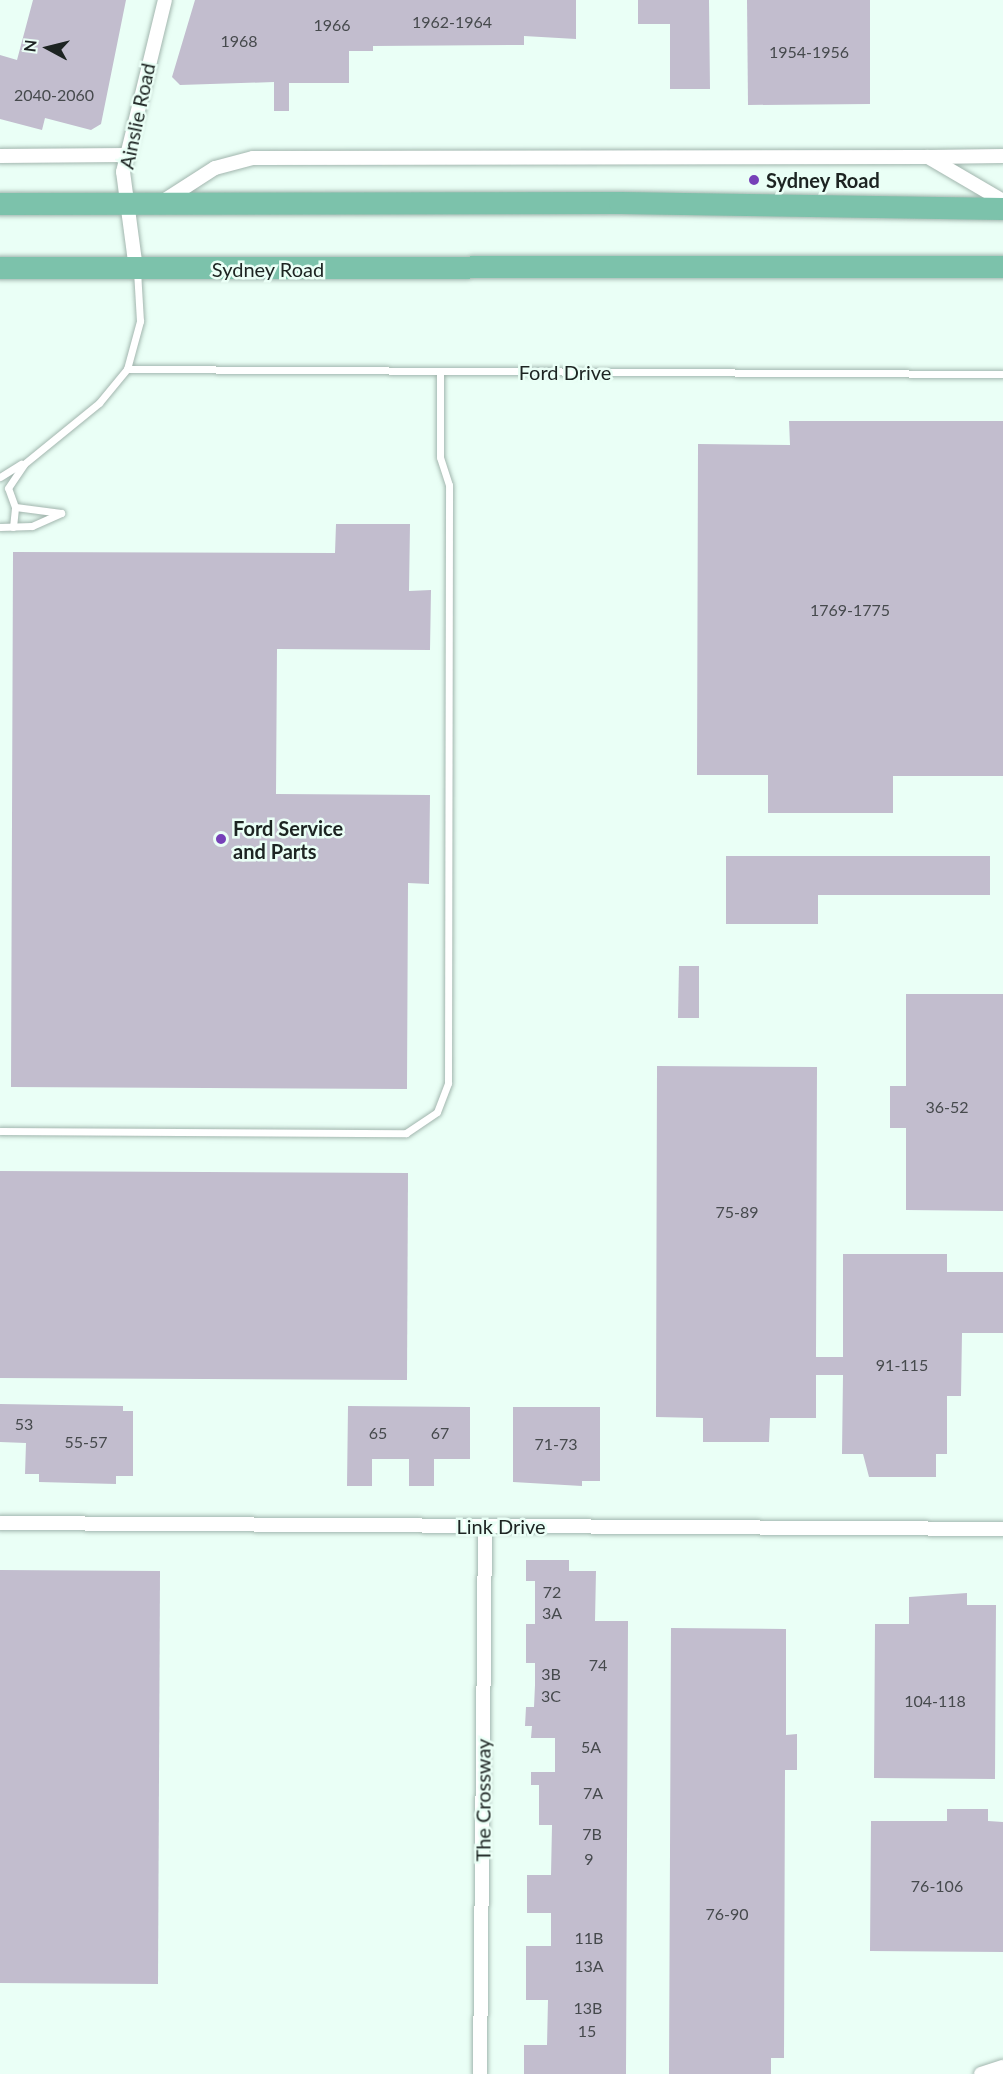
<!DOCTYPE html>
<html>
<head>
<meta charset="utf-8">
<style>
  body { margin:0 }
  #map { position:relative; width:1003px; height:2074px; overflow:hidden; background:#eafff6; font-family:Lato,sans-serif }
  div>[style] { position:absolute }
  .building>* { inset:0; background:#c2bdce }
  .roads { filter:drop-shadow(0 0 2px #a2b6ae) drop-shadow(0 0 2px #a2b6ae) }
  .service>* { height:7px; margin:-3.5px; padding:0 3.5px; transform-origin:3.5px; border-radius:3.5px; background:#fff }
  .minor>* { height:14px; margin:-7px; padding:0 7px; transform-origin:7px; border-radius:7px; background:#fff }
  .trunk>* { height:22px; margin:-11px; padding:0 11px; transform-origin:11px; border-radius:11px; background:#7cc2ab }
  .dots>* { width:16px; height:16px; translate:-50% -50%; box-sizing:border-box; border:3px solid #eafff6; border-radius:50% }
  span { translate:-50% -50%; white-space:nowrap; text-align:center; line-height:1.15; -webkit-text-stroke:5px #eafff6; paint-order:stroke }
  .number-label { font-size:16px; color:#464a4d }
  .number-label span { -webkit-text-stroke-width:0 }
  .street-label { font-size:20px; color:#1d2422 }
  .poi-label { font-size:20px; color:#1d2422; font-weight:700 }
  .left { translate:0 -50%; text-align:left }
  .north { position:absolute; left:18px; top:18px; width:60px; height:60px; -webkit-text-stroke:4px #eafff6; paint-order:stroke; rotate:277deg; font-size:16px; font-weight:700; line-height:24px; text-align:center; color:#1d2422 }
  .north::after { content:''; display:block; margin:auto; width:21px; height:27px; background:#1d2422; clip-path:polygon(50% 0,100% 100%,50% 72%,0 100%) }
</style>
</head>
<body>
<div id="map">
  <div class="building">
    <div style="clip-path:polygon(33px 0,126px 0,101px 124px,91px 130px,45px 118px,42px 130px,0 119px,0 55px,17px 60px)"></div>
    <div style="clip-path:polygon(195px 0,576px 0,576px 39px,524px 36px,524px 45px,373px 46px,373px 51px,349px 51px,349px 83px,289px 83px,289px 111px,274px 111px,274px 82px,180px 85px,172px 77px)"></div>
    <div style="clip-path:polygon(638px 0,709px 0,710px 89px,670px 89px,670px 24px,638px 24px)"></div>
    <div style="clip-path:polygon(747px 0,870px 0,870px 104px,748px 105px)"></div>
    <div style="clip-path:polygon(789px 421px,1003px 421px,1003px 776px,893px 776px,893px 813px,768px 813px,768px 775px,697px 775px,698px 444px,790px 445px)"></div>
    <div style="clip-path:polygon(336px 524px,410px 524px,409px 591px,431px 590px,430px 650px,277px 649px,276px 794px,430px 795px,429px 884px,408px 883px,407px 1089px,11px 1087px,13px 552px,335px 553px)"></div>
    <div style="clip-path:polygon(726px 856px,990px 856px,990px 895px,818px 895px,818px 924px,726px 924px)"></div>
    <div style="clip-path:polygon(679px 966px,699px 966px,699px 1018px,678px 1018px)"></div>
    <div style="clip-path:polygon(906px 994px,1003px 994px,1003px 1211px,906px 1210px,906px 1128px,890px 1128px,890px 1086px,906px 1086px)"></div>
    <div style="clip-path:polygon(657px 1066px,817px 1067px,816px 1357px,843px 1357px,843px 1254px,947px 1254px,947px 1272px,1003px 1272px,1003px 1333px,962px 1333px,961px 1396px,947px 1396px,947px 1454px,936px 1454px,936px 1477px,869px 1477px,863px 1454px,842px 1454px,843px 1375px,816px 1375px,816px 1418px,770px 1418px,769px 1442px,703px 1442px,703px 1418px,656px 1417px)"></div>
    <div style="clip-path:polygon(0 1171px,408px 1173px,407px 1380px,0 1378px)"></div>
    <div style="clip-path:polygon(0 1404px,123px 1406px,123px 1411px,133px 1411px,133px 1476px,116px 1476px,116px 1484px,39px 1482px,39px 1474px,25px 1474px,26px 1443px,0 1442px)"></div>
    <div style="clip-path:polygon(348px 1406px,470px 1407px,470px 1459px,434px 1459px,434px 1486px,409px 1486px,409px 1459px,372px 1459px,372px 1486px,347px 1486px)"></div>
    <div style="clip-path:polygon(513px 1407px,600px 1407px,600px 1481px,582px 1481px,582px 1486px,513px 1482px)"></div>
    <div style="clip-path:polygon(526px 1560px,569px 1560px,569px 1571px,596px 1571px,595px 1621px,628px 1621px,626px 2074px,524px 2074px,524px 2045px,547px 2045px,548px 2000px,526px 2000px,526px 1946px,551px 1946px,551px 1913px,527px 1913px,527px 1875px,551px 1875px,552px 1825px,539px 1825px,539px 1785px,531px 1785px,531px 1772px,555px 1772px,555px 1738px,531px 1738px,532px 1726px,525px 1726px,526px 1707px,534px 1707px,535px 1685px,535px 1663px,526px 1663px,526px 1624px,535px 1624px,535px 1581px,526px 1581px)"></div>
    <div style="clip-path:polygon(0 1570px,160px 1571px,158px 1984px,0 1983px)"></div>
    <div style="clip-path:polygon(967px 1593px,967px 1605px,996px 1605px,995px 1779px,874px 1778px,875px 1624px,909px 1624px,909px 1597px)"></div>
    <div style="clip-path:polygon(671px 1628px,786px 1629px,786px 1735px,797px 1734px,797px 1770px,785px 1770px,784px 2058px,771px 2058px,771px 2074px,669px 2074px)"></div>
    <div style="clip-path:polygon(947px 1809px,988px 1809px,988px 1821px,1003px 1822px,1003px 1952px,870px 1951px,871px 1821px,947px 1821px)"></div>
  </div>
  <div class="roads">
    <div class="service">
      <div style="left:127px;top:369px;width:876px;rotate:0.33deg"></div>
      <div style="left:0;top:477px;width:25px;rotate:-32deg"></div>
      <div style="left:61px;top:513px;width:46px;rotate:-172.6deg"></div>
      <div style="left:15px;top:507px;width:20px;rotate:-110deg"></div>
      <div style="left:8px;top:488px;width:29px;rotate:-56deg"></div>
      <div style="left:24px;top:464px;width:97px;rotate:-39.1deg"></div>
      <div style="left:99px;top:403px;width:44px;rotate:-50.5deg"></div>
      <div style="left:127px;top:369px;width:50px;rotate:-74.8deg"></div>
      <div style="left:140px;top:321px;width:50px;rotate:-93.4deg"></div>
      <div style="left:0;top:527px;width:32px;rotate:-2deg"></div>
      <div style="left:32px;top:526px;width:32px;rotate:-24deg"></div>
      <div style="left:13px;top:527px;width:20px;rotate:-84deg"></div>
      <div style="left:0;top:1131px;width:406px;rotate:0.3deg"></div>
      <div style="left:406px;top:1133px;width:37px;rotate:-34deg"></div>
      <div style="left:437px;top:1112px;width:31px;rotate:-69deg"></div>
      <div style="left:448px;top:1083px;width:598px;rotate:-89.9deg"></div>
      <div style="left:449px;top:485px;width:29px;rotate:-108deg"></div>
      <div style="left:440px;top:457px;width:85px;rotate:-90deg"></div>
    </div>
    <div class="minor">
      <div style="left:0;top:156px;width:125px;rotate:-0.5deg"></div>
      <div style="left:928px;top:157px;width:75px;rotate:-0.8deg"></div>
      <div style="left:162px;top:202px;width:63px;rotate:-32.7deg"></div>
      <div style="left:215px;top:168px;width:39px;rotate:-15deg"></div>
      <div style="left:253px;top:158px;width:675px;rotate:-0.08deg"></div>
      <div style="left:928px;top:157px;width:87px;rotate:30.4deg"></div>
      <div style="left:136px;top:269px;width:98px;rotate:-97.6deg"></div>
      <div style="left:123px;top:172px;width:177px;rotate:-76.3deg"></div>
      <div style="left:0;top:1523px;width:1003px;rotate:0.34deg"></div>
      <div style="left:480px;top:2074px;width:548px;rotate:-89.48deg"></div>
      <div style="left:981px;top:2074px;width:23px;rotate:-18deg"></div>
    </div>
    <div class="trunk">
      <div style="left:0;top:204px;width:620px;rotate:-0.09deg"></div>
      <div style="left:620px;top:203px;width:383px;rotate:0.9deg"></div>
      <div style="left:0;top:268px;width:1003px;rotate:-0.06deg"></div>
    </div>
  </div>
  <div class="dots">
    <div style="left:754px;top:180px;background:#7641b8"></div>
    <div style="left:221px;top:839px;background:#7641b8"></div>
  </div>
  <div class="number-label">
    <span style="left:452px;top:22px">1962-1964</span>
    <span style="left:332px;top:25px">1966</span>
    <span style="left:239px;top:41px">1968</span>
    <span style="left:809px;top:52px">1954-1956</span>
    <span style="left:54px;top:95px">2040-2060</span>
    <span style="left:850px;top:610px">1769-1775</span>
    <span style="left:947px;top:1107px">36-52</span>
    <span style="left:737px;top:1212px">75-89</span>
    <span style="left:902px;top:1365px">91-115</span>
    <span style="left:24px;top:1424px">53</span>
    <span style="left:378px;top:1433px">65</span>
    <span style="left:440px;top:1433px">67</span>
    <span style="left:86px;top:1442px">55-57</span>
    <span style="left:556px;top:1444px">71-73</span>
    <span style="left:552px;top:1592px">72</span>
    <span style="left:552px;top:1613px">3A</span>
    <span style="left:598px;top:1665px">74</span>
    <span style="left:551px;top:1674px">3B</span>
    <span style="left:551px;top:1696px">3C</span>
    <span style="left:935px;top:1701px">104-118</span>
    <span style="left:591px;top:1747px">5A</span>
    <span style="left:593px;top:1793px">7A</span>
    <span style="left:592px;top:1834px">7B</span>
    <span style="left:589px;top:1859px">9</span>
    <span style="left:937px;top:1886px">76-106</span>
    <span style="left:727px;top:1914px">76-90</span>
    <span style="left:589px;top:1938px">11B</span>
    <span style="left:589px;top:1966px">13A</span>
    <span style="left:588px;top:2008px">13B</span>
    <span style="left:587px;top:2031px">15</span>
  </div>
  <div class="street-label">
    <span style="left:137px;top:116px;rotate:-78deg">Ainslie Road</span>
    <span style="left:268px;top:269px">Sydney Road</span>
    <span style="left:565px;top:372px">Ford Drive</span>
    <span style="left:501px;top:1526px">Link Drive</span>
    <span style="left:483px;top:1800px;rotate:-90deg">The Crossway</span>
  </div>
  <div class="poi-label">
    <span class="left" style="left:766px;top:180px">Sydney Road</span>
    <span class="left" style="left:233px;top:840px">Ford Service<br>and Parts</span>
  </div>
  <div class="north">N</div>
</div>
</body>
</html>
